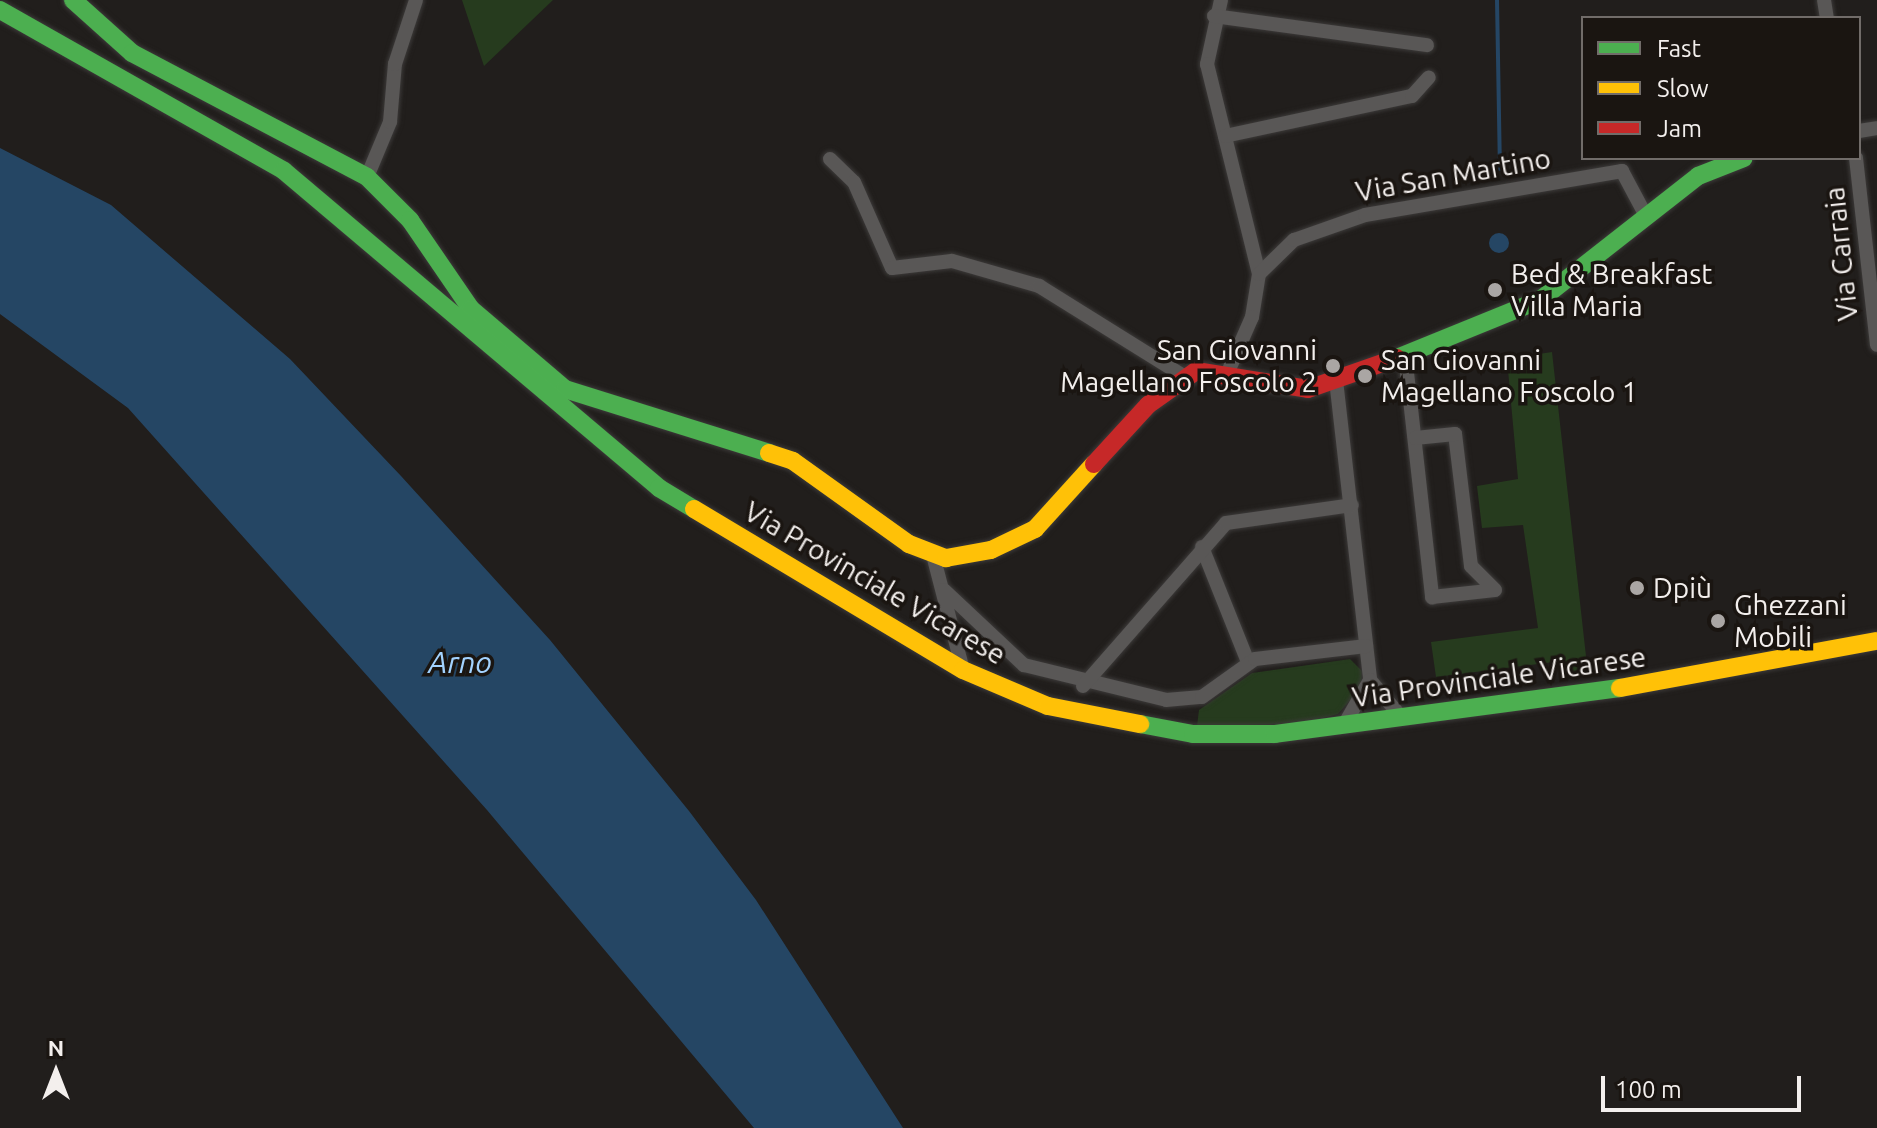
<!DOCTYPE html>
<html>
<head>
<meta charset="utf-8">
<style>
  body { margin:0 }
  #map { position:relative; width:1877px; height:1128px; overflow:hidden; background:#211e1c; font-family:Ubuntu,sans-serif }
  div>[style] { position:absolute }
  .green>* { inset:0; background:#263b1e }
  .water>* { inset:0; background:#254664 }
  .round { border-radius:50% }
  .stream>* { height:4px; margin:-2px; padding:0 2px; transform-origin:2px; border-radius:2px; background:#254664 }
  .roads { filter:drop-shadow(0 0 2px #3c3a39) drop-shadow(0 0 2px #3c3a39) }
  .street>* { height:14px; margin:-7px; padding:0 7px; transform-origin:7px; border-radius:7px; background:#595756 }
  .fast>* { height:18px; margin:-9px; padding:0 9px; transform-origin:9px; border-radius:9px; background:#4caf50 }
  .slow>* { height:18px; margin:-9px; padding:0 9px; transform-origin:9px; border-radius:9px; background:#ffc107 }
  .jam>* { height:18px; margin:-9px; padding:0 9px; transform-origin:9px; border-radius:9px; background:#c62828 }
  .dots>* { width:22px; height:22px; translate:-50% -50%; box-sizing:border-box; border:4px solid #1a1511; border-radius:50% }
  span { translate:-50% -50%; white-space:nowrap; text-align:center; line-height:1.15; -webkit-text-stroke:7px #1a1511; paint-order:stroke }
  .street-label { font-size:28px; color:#f3efed }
  .poi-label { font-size:28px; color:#f3efed }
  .left { translate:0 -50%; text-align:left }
  .right { translate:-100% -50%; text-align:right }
  .water-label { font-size:30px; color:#a3d3ff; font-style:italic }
  .legend { position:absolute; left:1581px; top:16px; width:280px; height:144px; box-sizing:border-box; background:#1a1511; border:2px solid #716c69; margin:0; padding:10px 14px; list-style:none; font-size:24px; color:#f3efed }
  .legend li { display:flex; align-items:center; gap:16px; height:40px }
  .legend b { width:40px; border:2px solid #716c69 }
  .north { position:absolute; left:16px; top:1032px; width:80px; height:80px; -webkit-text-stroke:6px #1a1511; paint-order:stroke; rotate:0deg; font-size:22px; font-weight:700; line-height:32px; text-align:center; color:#f3efed }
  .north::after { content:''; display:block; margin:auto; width:28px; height:36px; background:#f3efed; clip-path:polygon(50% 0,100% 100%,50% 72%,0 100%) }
  .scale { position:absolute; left:1601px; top:1076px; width:200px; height:36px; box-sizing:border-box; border:4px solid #f3efed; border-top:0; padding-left:10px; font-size:24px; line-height:28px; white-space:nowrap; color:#f3efed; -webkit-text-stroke:6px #1a1511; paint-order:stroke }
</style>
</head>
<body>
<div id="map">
  <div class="green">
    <div style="clip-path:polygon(462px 0,553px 0,484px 66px)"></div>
    <div style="clip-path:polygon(1552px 352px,1588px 674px,1575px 676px,1562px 661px,1436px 677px,1431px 642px,1538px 628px,1523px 525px,1482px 528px,1477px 486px,1518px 479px,1507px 359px)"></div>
    <div style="clip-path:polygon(1350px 659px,1362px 671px,1361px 688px,1338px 714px,1299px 724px,1197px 726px,1199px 710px,1252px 673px)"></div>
  </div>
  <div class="water">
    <div style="clip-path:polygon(0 148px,111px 205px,290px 359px,401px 476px,550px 640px,689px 811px,756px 900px,903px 1128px,754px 1128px,487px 810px,128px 408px,0 314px)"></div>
    <div class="round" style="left:1489px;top:233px;width:20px;height:20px"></div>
  </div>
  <div class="stream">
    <div style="left:1497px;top:0;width:169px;rotate:89deg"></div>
  </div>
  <div class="roads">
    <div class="street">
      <div style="left:1221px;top:0;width:66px;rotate:102.3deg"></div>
      <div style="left:1207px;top:64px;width:216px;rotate:76.1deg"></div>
      <div style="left:1259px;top:274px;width:44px;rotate:99.2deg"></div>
      <div style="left:1252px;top:317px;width:60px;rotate:113.6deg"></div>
      <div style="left:1824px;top:0;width:18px;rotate:81deg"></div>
      <div style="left:1214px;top:16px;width:215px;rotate:7.8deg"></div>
      <div style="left:1859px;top:131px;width:18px;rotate:-9deg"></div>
      <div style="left:1225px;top:136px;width:191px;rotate:-12.1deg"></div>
      <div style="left:1412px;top:96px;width:25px;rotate:-48deg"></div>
      <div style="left:1856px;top:158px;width:188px;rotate:83.6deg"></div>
      <div style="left:830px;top:159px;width:33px;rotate:44deg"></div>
      <div style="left:854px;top:182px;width:94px;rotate:66.2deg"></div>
      <div style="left:892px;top:268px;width:60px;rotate:-6.7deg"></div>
      <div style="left:952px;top:261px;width:91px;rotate:16deg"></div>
      <div style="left:1039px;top:286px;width:172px;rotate:31.9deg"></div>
      <div style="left:367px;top:177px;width:60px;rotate:-67.3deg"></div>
      <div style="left:390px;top:122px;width:58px;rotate:-85.1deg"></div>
      <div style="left:395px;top:64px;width:67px;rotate:-71.8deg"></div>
      <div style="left:1259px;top:274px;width:49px;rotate:-44.2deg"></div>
      <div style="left:1294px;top:240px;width:75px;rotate:-19.4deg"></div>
      <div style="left:1365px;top:215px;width:261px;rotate:-9.7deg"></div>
      <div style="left:1622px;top:171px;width:51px;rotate:61.9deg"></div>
      <div style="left:1405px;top:355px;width:244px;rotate:83.6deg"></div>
      <div style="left:1432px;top:597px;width:63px;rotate:-6.3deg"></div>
      <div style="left:1495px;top:590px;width:34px;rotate:-135deg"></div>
      <div style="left:1471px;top:566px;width:133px;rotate:-96.9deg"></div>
      <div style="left:1455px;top:434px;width:40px;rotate:174.3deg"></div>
      <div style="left:1336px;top:380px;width:302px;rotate:83.5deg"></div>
      <div style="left:1370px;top:680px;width:52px;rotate:120deg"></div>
      <div style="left:1202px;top:547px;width:124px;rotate:68.2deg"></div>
      <div style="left:933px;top:555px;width:119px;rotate:75.4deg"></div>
      <div style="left:944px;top:590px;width:110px;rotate:43.2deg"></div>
      <div style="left:1024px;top:665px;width:146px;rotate:13.8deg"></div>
      <div style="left:1166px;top:700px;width:36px;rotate:-5deg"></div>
      <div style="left:1202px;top:697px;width:65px;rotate:-35.6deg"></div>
      <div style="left:1255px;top:659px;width:112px;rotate:-6.7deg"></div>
      <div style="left:1370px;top:680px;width:50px;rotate:49.9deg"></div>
      <div style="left:1083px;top:686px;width:217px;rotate:-48.7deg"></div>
      <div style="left:1226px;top:523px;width:127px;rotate:-8.1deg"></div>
    </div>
    <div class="fast">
      <div style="left:73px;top:0;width:79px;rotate:41.9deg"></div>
      <div style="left:132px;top:53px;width:266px;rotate:27.8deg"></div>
      <div style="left:367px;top:177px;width:61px;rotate:45deg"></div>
      <div style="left:410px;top:220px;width:108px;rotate:55.6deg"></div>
      <div style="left:471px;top:309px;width:123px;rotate:40.4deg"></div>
      <div style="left:565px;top:389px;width:214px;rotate:17.4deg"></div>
      <div style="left:0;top:10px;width:326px;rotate:29.5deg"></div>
      <div style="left:284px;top:171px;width:491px;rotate:40.2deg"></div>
      <div style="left:659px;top:488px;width:41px;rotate:31deg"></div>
      <div style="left:1397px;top:358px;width:154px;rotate:-22.1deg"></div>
      <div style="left:1540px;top:300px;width:201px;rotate:-38.1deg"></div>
      <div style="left:1698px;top:176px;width:49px;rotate:-21.4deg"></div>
      <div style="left:1140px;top:724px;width:54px;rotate:10.7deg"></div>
      <div style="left:1193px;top:734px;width:82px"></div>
      <div style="left:1275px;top:734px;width:348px;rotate:-7.6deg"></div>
    </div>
    <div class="slow">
      <div style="left:769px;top:453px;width:25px;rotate:18deg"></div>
      <div style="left:793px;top:461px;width:143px;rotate:35.6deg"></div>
      <div style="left:909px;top:544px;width:40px;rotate:21deg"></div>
      <div style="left:946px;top:558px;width:46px;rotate:-10.1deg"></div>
      <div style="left:991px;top:550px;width:49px;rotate:-25.5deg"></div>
      <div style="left:1035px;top:529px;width:88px;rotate:-47.8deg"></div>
      <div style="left:694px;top:509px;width:313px;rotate:30.9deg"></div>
      <div style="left:963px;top:670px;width:92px;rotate:23deg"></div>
      <div style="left:1048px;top:706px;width:94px;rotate:11.1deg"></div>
      <div style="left:1620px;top:688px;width:261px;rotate:-10.4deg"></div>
    </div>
    <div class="jam">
      <div style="left:1094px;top:464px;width:80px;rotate:-47.5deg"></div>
      <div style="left:1148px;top:405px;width:59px;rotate:-35.3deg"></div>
      <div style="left:1196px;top:371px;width:113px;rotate:9.1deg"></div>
      <div style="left:1308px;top:389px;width:94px;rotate:-19.2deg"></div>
    </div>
  </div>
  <div class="dots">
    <div style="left:1495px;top:290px;background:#aaa6a4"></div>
    <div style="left:1333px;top:366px;background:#aaa6a4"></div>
    <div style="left:1365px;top:376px;background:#aaa6a4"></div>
    <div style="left:1637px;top:588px;background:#aaa6a4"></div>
    <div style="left:1718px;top:621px;background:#aaa6a4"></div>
  </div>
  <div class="street-label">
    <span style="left:1453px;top:175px;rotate:-10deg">Via San Martino</span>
    <span style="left:1841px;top:254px;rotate:-96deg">Via Carraia</span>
    <span style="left:875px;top:583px;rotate:30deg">Via Provinciale Vicarese</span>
    <span style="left:1499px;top:677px;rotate:-8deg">Via Provinciale Vicarese</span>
  </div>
  <div class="poi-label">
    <span class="left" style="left:1511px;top:290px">Bed &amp; Breakfast<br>Villa Maria</span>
    <span class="right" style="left:1317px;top:366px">San Giovanni<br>Magellano Foscolo 2</span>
    <span class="left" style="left:1381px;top:376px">San Giovanni<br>Magellano Foscolo 1</span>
    <span class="left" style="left:1653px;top:588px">Dpiù</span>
    <span class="left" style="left:1734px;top:621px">Ghezzani<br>Mobili</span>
  </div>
  <div class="water-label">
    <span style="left:460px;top:662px">Arno</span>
  </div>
  <ul class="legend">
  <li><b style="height:10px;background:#4caf50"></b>Fast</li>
  <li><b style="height:10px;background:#ffc107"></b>Slow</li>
  <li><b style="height:10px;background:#c62828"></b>Jam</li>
  </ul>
  <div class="north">N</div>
  <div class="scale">100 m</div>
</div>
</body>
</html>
